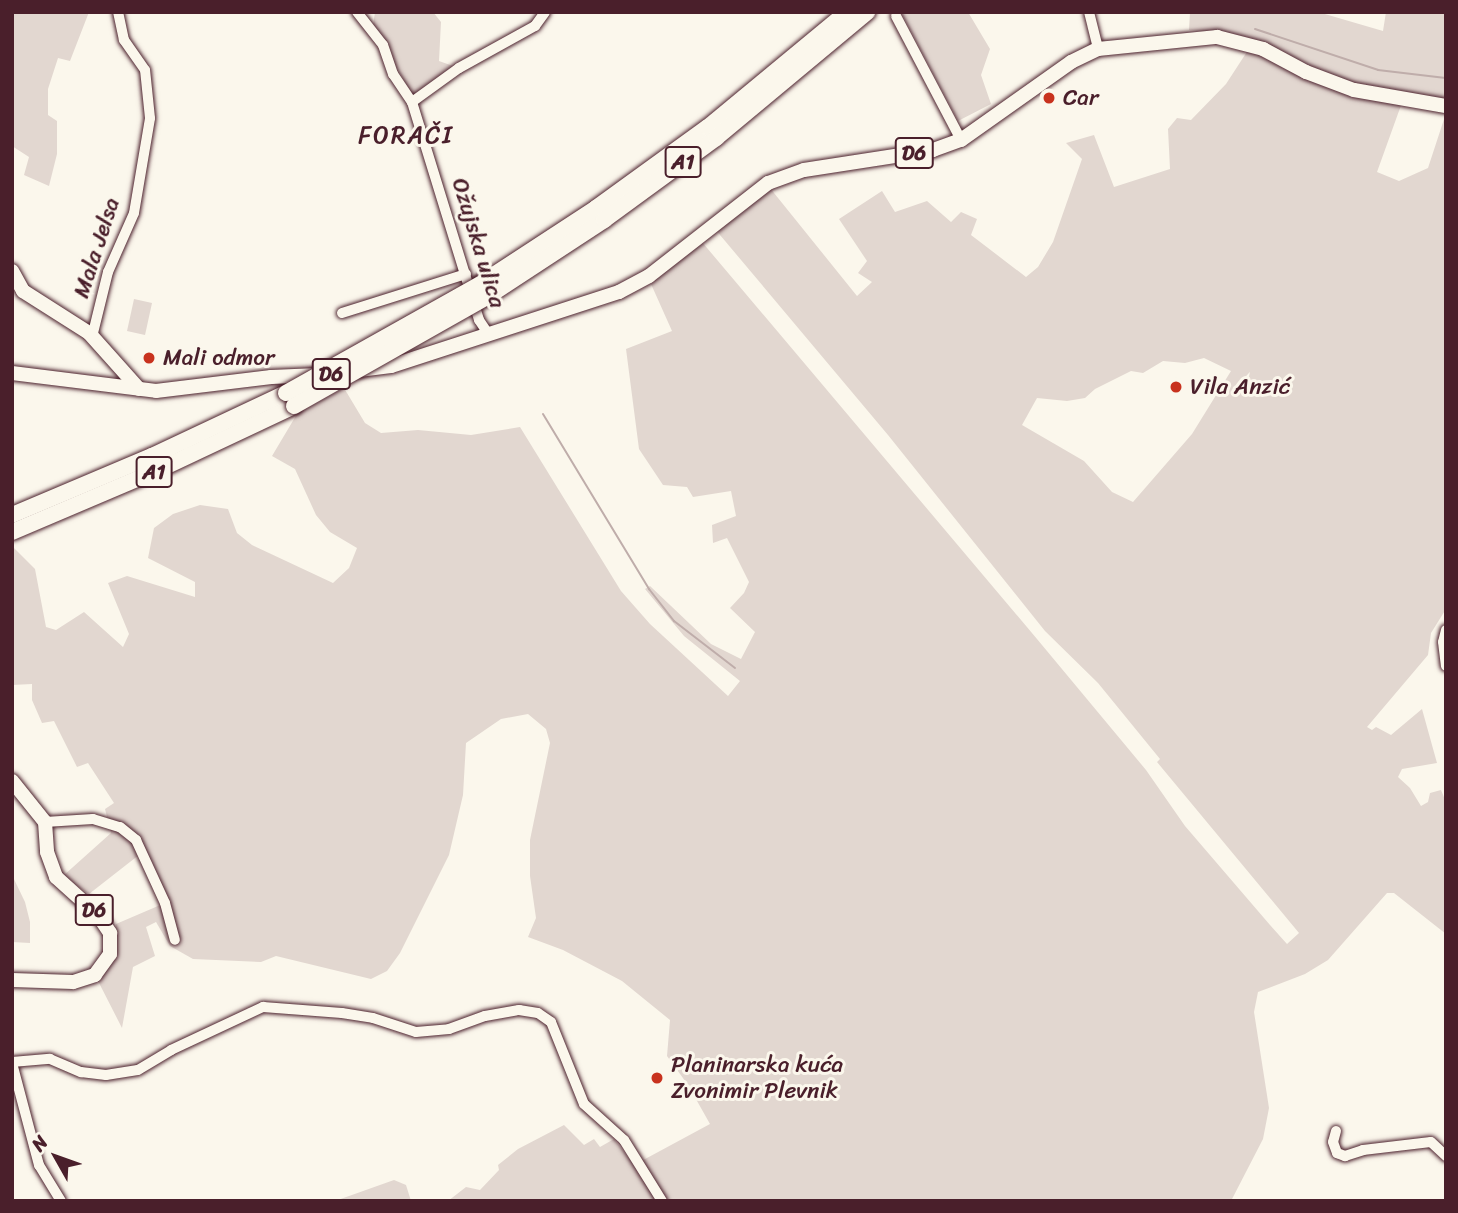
<!DOCTYPE html>
<html>
<head>
<meta charset="utf-8">
<style>
  body { margin:0 }
  #map { position:relative; width:1458px; height:1213px; overflow:hidden; background:#fbf7ec; font-family:Sriracha,sans-serif }
  div>[style] { position:absolute }
  .green>* { inset:0; background:#e2d7d0 }
  .stream>* { height:2px; margin:-1px; padding:0 1px; transform-origin:1px; border-radius:1px; background:#bfadaa }
  .roads { filter:drop-shadow(0 0 2px #4a1f2b) drop-shadow(0 0 2px #4a1f2b) }
  .minor>* { height:10px; margin:-5px; padding:0 5px; transform-origin:5px; border-radius:5px; background:#fbf7ec }
  .major>* { height:14px; margin:-7px; padding:0 7px; transform-origin:7px; border-radius:7px; background:#fbf7ec }
  .highway>* { height:16px; margin:-8px; padding:0 8px; transform-origin:8px; border-radius:8px; background:#fbf7ec }
  .bridges { filter:drop-shadow(0 0 2px #4a1f2b) drop-shadow(0 0 2px #4a1f2b) }
  .highway-bridge>* { height:16px; margin:-8px; padding:0 8px; transform-origin:8px; border-radius:8px; background:#fbf7ec }
  .dots>* { width:19px; height:19px; translate:-50% -50%; box-sizing:border-box; border:4px solid #fbf7ec; border-radius:50% }
  span { translate:-50% -50%; white-space:nowrap; text-align:center; line-height:1.15; -webkit-text-stroke:6px #fbf7ec; paint-order:stroke }
  .shield-label span { padding:2px 5px; background:#fbf7ec; border:2px solid; border-radius:5px; -webkit-text-stroke-width:0 }
  .shield-label { font-size:21px; color:#4a1f2b; font-weight:700 }
  .poi-label { font-size:23px; color:#4a1f2b }
  .left { translate:0 -50%; text-align:left }
  .street-label { font-size:23px; color:#4a1f2b }
  .neighbourhood-label { font-size:24px; color:#4a1f2b; letter-spacing:2px }
  .frame { position:absolute; inset:0; border:14px solid #4a1f2b; pointer-events:none }
  .north { position:absolute; left:21px; top:1122px; width:70px; height:70px; -webkit-text-stroke:5px #fbf7ec; paint-order:stroke; rotate:310deg; font-size:19px; font-weight:700; line-height:28px; text-align:center; color:#4a1f2b }
  .north::after { content:''; display:block; margin:auto; width:24px; height:32px; background:#4a1f2b; clip-path:polygon(50% 0,100% 100%,50% 72%,0 100%) }
</style>
</head>
<body>
<div id="map">
  <div class="green">
    <div style="clip-path:polygon(12px 12px,89px 12px,70px 61px,58px 58px,48px 89px,48px 115px,57px 121px,57px 154px,49px 186px,24px 175px,29px 157px,12px 146px)"></div>
    <div style="clip-path:polygon(375px 12px,433px 12px,441px 22px,439px 61px,453px 66px,413px 96px,373px 26px)"></div>
    <div style="clip-path:polygon(901px 12px,968px 12px,990px 49px,981px 75px,991px 104px,958px 121px)"></div>
    <div style="clip-path:polygon(evenodd,1190px 12px,1318px 12px,1383px 31px,1386px 12px,1446px 12px,1446px 103px,1404px 97px,1377px 172px,1399px 181px,1428px 168px,1446px 113px,1446px 609px,1431px 633px,1428px 655px,1367px 727px,1372px 730px,1376px 727px,1391px 735px,1422px 709px,1437px 763px,1402px 769px,1398px 777px,1410px 788px,1421px 806px,1428px 802px,1430px 793px,1441px 790px,1446px 802px,1446px 934px,1394px 893px,1387px 893px,1328px 960px,1305px 974px,1258px 992px,1254px 1012px,1269px 1108px,1263px 1139px,1231px 1201px,448px 1201px,466px 1187px,480px 1190px,499px 1170px,498px 1165px,518px 1149px,564px 1125px,584px 1145px,594px 1139px,600px 1147px,614px 1139px,634px 1165px,710px 1124px,688px 1085px,667px 1056px,670px 1020px,622px 981px,563px 950px,528px 937px,536px 918px,530px 876px,530px 840px,550px 743px,546px 729px,528px 714px,501px 719px,466px 743px,463px 795px,449px 855px,400px 953px,387px 971px,371px 979px,276px 956px,261px 962px,193px 959px,170px 946px,156px 922px,146px 927px,155px 956px,133px 967px,122px 1028px,97px 979px,117px 952px,116px 924px,165px 903px,144px 851px,89px 894px,63px 876px,111px 833px,105px 809px,114px 803px,88px 763px,77px 767px,54px 721px,42px 723px,32px 700px,32px 684px,12px 685px,12px 546px,35px 569px,46px 627px,56px 630px,84px 612px,123px 647px,129px 634px,108px 583px,127px 576px,195px 597px,195px 582px,148px 558px,154px 528px,173px 514px,200px 505px,228px 509px,237px 533px,252px 545px,333px 583px,349px 568px,357px 548px,330px 532px,316px 515px,295px 469px,272px 456px,297px 414px,344px 388px,365px 423px,381px 433px,418px 430px,471px 435px,520px 427px,621px 591px,650px 624px,728px 696px,740px 681px,684px 636px,645px 589px,650px 586px,711px 644px,741px 659px,755px 632px,730px 608px,744px 593px,749px 582px,727px 538px,713px 543px,712px 525px,736px 516px,731px 491px,693px 497px,687px 487px,663px 485px,639px 449px,626px 349px,672px 331px,651px 284px,669px 266px,702px 242px,1037px 639px,1146px 770px,1185px 826px,1270px 925px,1287px 944px,1299px 933px,1157px 762px,1160px 759px,1098px 683px,1045px 631px,888px 435px,715px 229px,770px 188px,857px 296px,872px 282px,858px 273px,867px 261px,839px 219px,882px 191px,895px 212px,927px 201px,951px 222px,961px 212px,977px 219px,971px 235px,1026px 277px,1038px 267px,1053px 242px,1082px 159px,1066px 143px,1094px 135px,1114px 187px,1170px 169px,1168px 129px,1177px 118px,1191px 120px,1226px 84px,1254px 41px,1227px 33px,1189px 30px,1190px 12px,1204px 358px,1231px 371px,1192px 434px,1133px 502px,1112px 492px,1084px 461px,1022px 425px,1037px 398px,1067px 401px,1085px 398px,1095px 389px,1131px 371px,1143px 373px,1163px 361px,1185px 363px,1204px 358px)"></div>
    <div style="clip-path:polygon(134px 299px,152px 303px,145px 335px,127px 331px)"></div>
    <div style="clip-path:polygon(12px 875px,25px 902px,30px 922px,30px 943px,12px 942px)"></div>
    <div style="clip-path:polygon(394px 1180px,406px 1185px,411px 1201px,335px 1201px)"></div>
  </div>
  <div class="stream">
    <div style="left:1255px;top:29px;width:130px;rotate:18.4deg"></div>
    <div style="left:1378px;top:70px;width:68px;rotate:6.7deg"></div>
    <div style="left:543px;top:414px;width:205px;rotate:58.8deg"></div>
    <div style="left:649px;top:589px;width:41px;rotate:52deg"></div>
    <div style="left:674px;top:621px;width:77px;rotate:37.6deg"></div>
  </div>
  <div class="roads">
    <div class="minor">
      <div style="left:357px;top:12px;width:42px;rotate:51.8deg"></div>
      <div style="left:383px;top:45px;width:31px;rotate:71deg"></div>
      <div style="left:393px;top:74px;width:34px;rotate:56deg"></div>
      <div style="left:412px;top:102px;width:228px;rotate:72.9deg"></div>
      <div style="left:479px;top:320px;width:18px;rotate:56deg"></div>
      <div style="left:1089px;top:12px;width:38px;rotate:76deg"></div>
      <div style="left:896px;top:16px;width:140px;rotate:62.3deg"></div>
      <div style="left:412px;top:102px;width:58px;rotate:-35.9deg"></div>
      <div style="left:459px;top:68px;width:87px;rotate:-28.9deg"></div>
      <div style="left:535px;top:26px;width:17px;rotate:-54deg"></div>
      <div style="left:342px;top:313px;width:130px;rotate:-17.5deg"></div>
      <div style="left:92px;top:337px;width:67px;rotate:-76.2deg"></div>
      <div style="left:108px;top:272px;width:64px;rotate:-66.2deg"></div>
      <div style="left:134px;top:213px;width:96px;rotate:-80.4deg"></div>
      <div style="left:150px;top:118px;width:48px;rotate:-95.9deg"></div>
      <div style="left:145px;top:70px;width:37px;rotate:-125deg"></div>
      <div style="left:124px;top:40px;width:29px;rotate:-102deg"></div>
      <div style="left:1446px;top:630px;width:12px;rotate:104deg"></div>
      <div style="left:1443px;top:642px;width:24px;rotate:83deg"></div>
      <div style="left:45px;top:822px;width:48px;rotate:-3.6deg"></div>
      <div style="left:93px;top:819px;width:28px;rotate:17deg"></div>
      <div style="left:120px;top:827px;width:21px;rotate:39deg"></div>
      <div style="left:136px;top:840px;width:69px;rotate:65.3deg"></div>
      <div style="left:165px;top:903px;width:38px;rotate:75deg"></div>
      <div style="left:12px;top:1062px;width:38px;rotate:-5deg"></div>
      <div style="left:50px;top:1059px;width:34px;rotate:23deg"></div>
      <div style="left:81px;top:1072px;width:25px;rotate:7deg"></div>
      <div style="left:106px;top:1075px;width:32px;rotate:-9deg"></div>
      <div style="left:138px;top:1070px;width:39px;rotate:-31deg"></div>
      <div style="left:171px;top:1050px;width:102px;rotate:-25.1deg"></div>
      <div style="left:263px;top:1007px;width:79px;rotate:4.3deg"></div>
      <div style="left:342px;top:1013px;width:31px;rotate:9deg"></div>
      <div style="left:373px;top:1018px;width:45px;rotate:18deg"></div>
      <div style="left:416px;top:1032px;width:33px;rotate:-5deg"></div>
      <div style="left:449px;top:1029px;width:38px;rotate:-20deg"></div>
      <div style="left:485px;top:1016px;width:35px;rotate:-10deg"></div>
      <div style="left:519px;top:1010px;width:19px;rotate:9deg"></div>
      <div style="left:538px;top:1013px;width:16px;rotate:35deg"></div>
      <div style="left:551px;top:1022px;width:88px;rotate:68.1deg"></div>
      <div style="left:584px;top:1104px;width:54px;rotate:42deg"></div>
      <div style="left:624px;top:1140px;width:72px;rotate:58.1deg"></div>
      <div style="left:12px;top:1063px;width:106px;rotate:75.2deg"></div>
      <div style="left:39px;top:1165px;width:42px;rotate:58.6deg"></div>
      <div style="left:1336px;top:1131px;width:11px;rotate:105deg"></div>
      <div style="left:1333px;top:1142px;width:12px;rotate:70deg"></div>
      <div style="left:1337px;top:1153px;width:9px;rotate:21deg"></div>
      <div style="left:1345px;top:1156px;width:19px;rotate:-18deg"></div>
      <div style="left:1363px;top:1150px;width:68px;rotate:-6.7deg"></div>
      <div style="left:1431px;top:1142px;width:21px;rotate:43deg"></div>
    </div>
    <div class="major">
      <div style="left:12px;top:271px;width:23px;rotate:61deg"></div>
      <div style="left:23px;top:291px;width:78px;rotate:32.5deg"></div>
      <div style="left:89px;top:333px;width:75px;rotate:48.2deg"></div>
      <div style="left:359px;top:370px;width:32px;rotate:-7deg"></div>
      <div style="left:391px;top:366px;width:240px;rotate:-18deg"></div>
      <div style="left:619px;top:292px;width:34px;rotate:-28deg"></div>
      <div style="left:649px;top:276px;width:151px;rotate:-38deg"></div>
      <div style="left:768px;top:183px;width:38px;rotate:-20deg"></div>
      <div style="left:804px;top:170px;width:131px;rotate:-8.8deg"></div>
      <div style="left:933px;top:150px;width:30px;rotate:-20deg"></div>
      <div style="left:961px;top:140px;width:135px;rotate:-35.3deg"></div>
      <div style="left:1071px;top:62px;width:30px;rotate:-26deg"></div>
      <div style="left:1098px;top:49px;width:120px;rotate:-5.8deg"></div>
      <div style="left:1217px;top:37px;width:48px;rotate:14.6deg"></div>
      <div style="left:1263px;top:49px;width:49px;rotate:28.1deg"></div>
      <div style="left:1306px;top:72px;width:51px;rotate:20.6deg"></div>
      <div style="left:1354px;top:90px;width:93px;rotate:9.9deg"></div>
      <div style="left:12px;top:373px;width:145px;rotate:7.1deg"></div>
      <div style="left:156px;top:391px;width:116px;rotate:-6.9deg"></div>
      <div style="left:271px;top:377px;width:47px;rotate:-2.4deg"></div>
      <div style="left:12px;top:781px;width:53px;rotate:51.2deg"></div>
      <div style="left:45px;top:822px;width:30px;rotate:86deg"></div>
      <div style="left:47px;top:852px;width:27px;rotate:70deg"></div>
      <div style="left:56px;top:877px;width:57px;rotate:42.1deg"></div>
      <div style="left:98px;top:915px;width:22px;rotate:56deg"></div>
      <div style="left:110px;top:933px;width:21px;rotate:90deg"></div>
      <div style="left:110px;top:954px;width:26px;rotate:126deg"></div>
      <div style="left:95px;top:975px;width:23px;rotate:162deg"></div>
      <div style="left:73px;top:982px;width:61px;rotate:-178.1deg"></div>
    </div>
    <div class="highway">
      <div style="left:480px;top:284px;width:139px;rotate:-33.2deg"></div>
      <div style="left:596px;top:208px;width:138px;rotate:-35.9deg"></div>
      <div style="left:708px;top:127px;width:180px;rotate:-39.6deg"></div>
      <div style="left:487px;top:297px;width:140px;rotate:-33.3deg"></div>
      <div style="left:604px;top:220px;width:139px;rotate:-36.2deg"></div>
      <div style="left:716px;top:138px;width:197px;rotate:-39.8deg"></div>
      <div style="left:12px;top:515px;width:152px;rotate:-22.9deg"></div>
      <div style="left:152px;top:456px;width:148px;rotate:-25.2deg"></div>
      <div style="left:12px;top:532px;width:159px;rotate:-23deg"></div>
      <div style="left:158px;top:470px;width:150px;rotate:-25.2deg"></div>
    </div>
  </div>
  <div class="bridges">
    <div class="highway-bridge">
      <div style="left:286px;top:393px;width:223px;rotate:-29.3deg"></div>
      <div style="left:294px;top:406px;width:222px;rotate:-29.5deg"></div>
    </div>
  </div>
  <div class="dots">
    <div style="left:1049px;top:98px;background:#c8321e"></div>
    <div style="left:149px;top:358px;background:#c8321e"></div>
    <div style="left:1176px;top:387px;background:#c8321e"></div>
    <div style="left:657px;top:1078px;background:#c8321e"></div>
  </div>
  <div class="shield-label">
    <span style="left:914px;top:153px">D6</span>
    <span style="left:683px;top:162px">A1</span>
    <span style="left:331px;top:374px">D6</span>
    <span style="left:154px;top:472px">A1</span>
    <span style="left:94px;top:910px">D6</span>
  </div>
  <div class="poi-label">
    <span class="left" style="left:1063px;top:98px">Car</span>
    <span class="left" style="left:163px;top:358px">Mali odmor</span>
    <span class="left" style="left:1190px;top:387px">Vila Anzić</span>
    <span class="left" style="left:671px;top:1078px">Planinarska kuća<br>Zvonimir Plevnik</span>
  </div>
  <div class="street-label">
    <span style="left:478px;top:243px;rotate:73deg">Ožujska ulica</span>
    <span style="left:97px;top:248px;rotate:-72deg">Mala Jelsa</span>
  </div>
  <div class="neighbourhood-label">
    <span style="left:406px;top:136px">FORAČI</span>
  </div>
  <div class="frame"></div>
  <div class="north">N</div>
</div>
</body>
</html>
